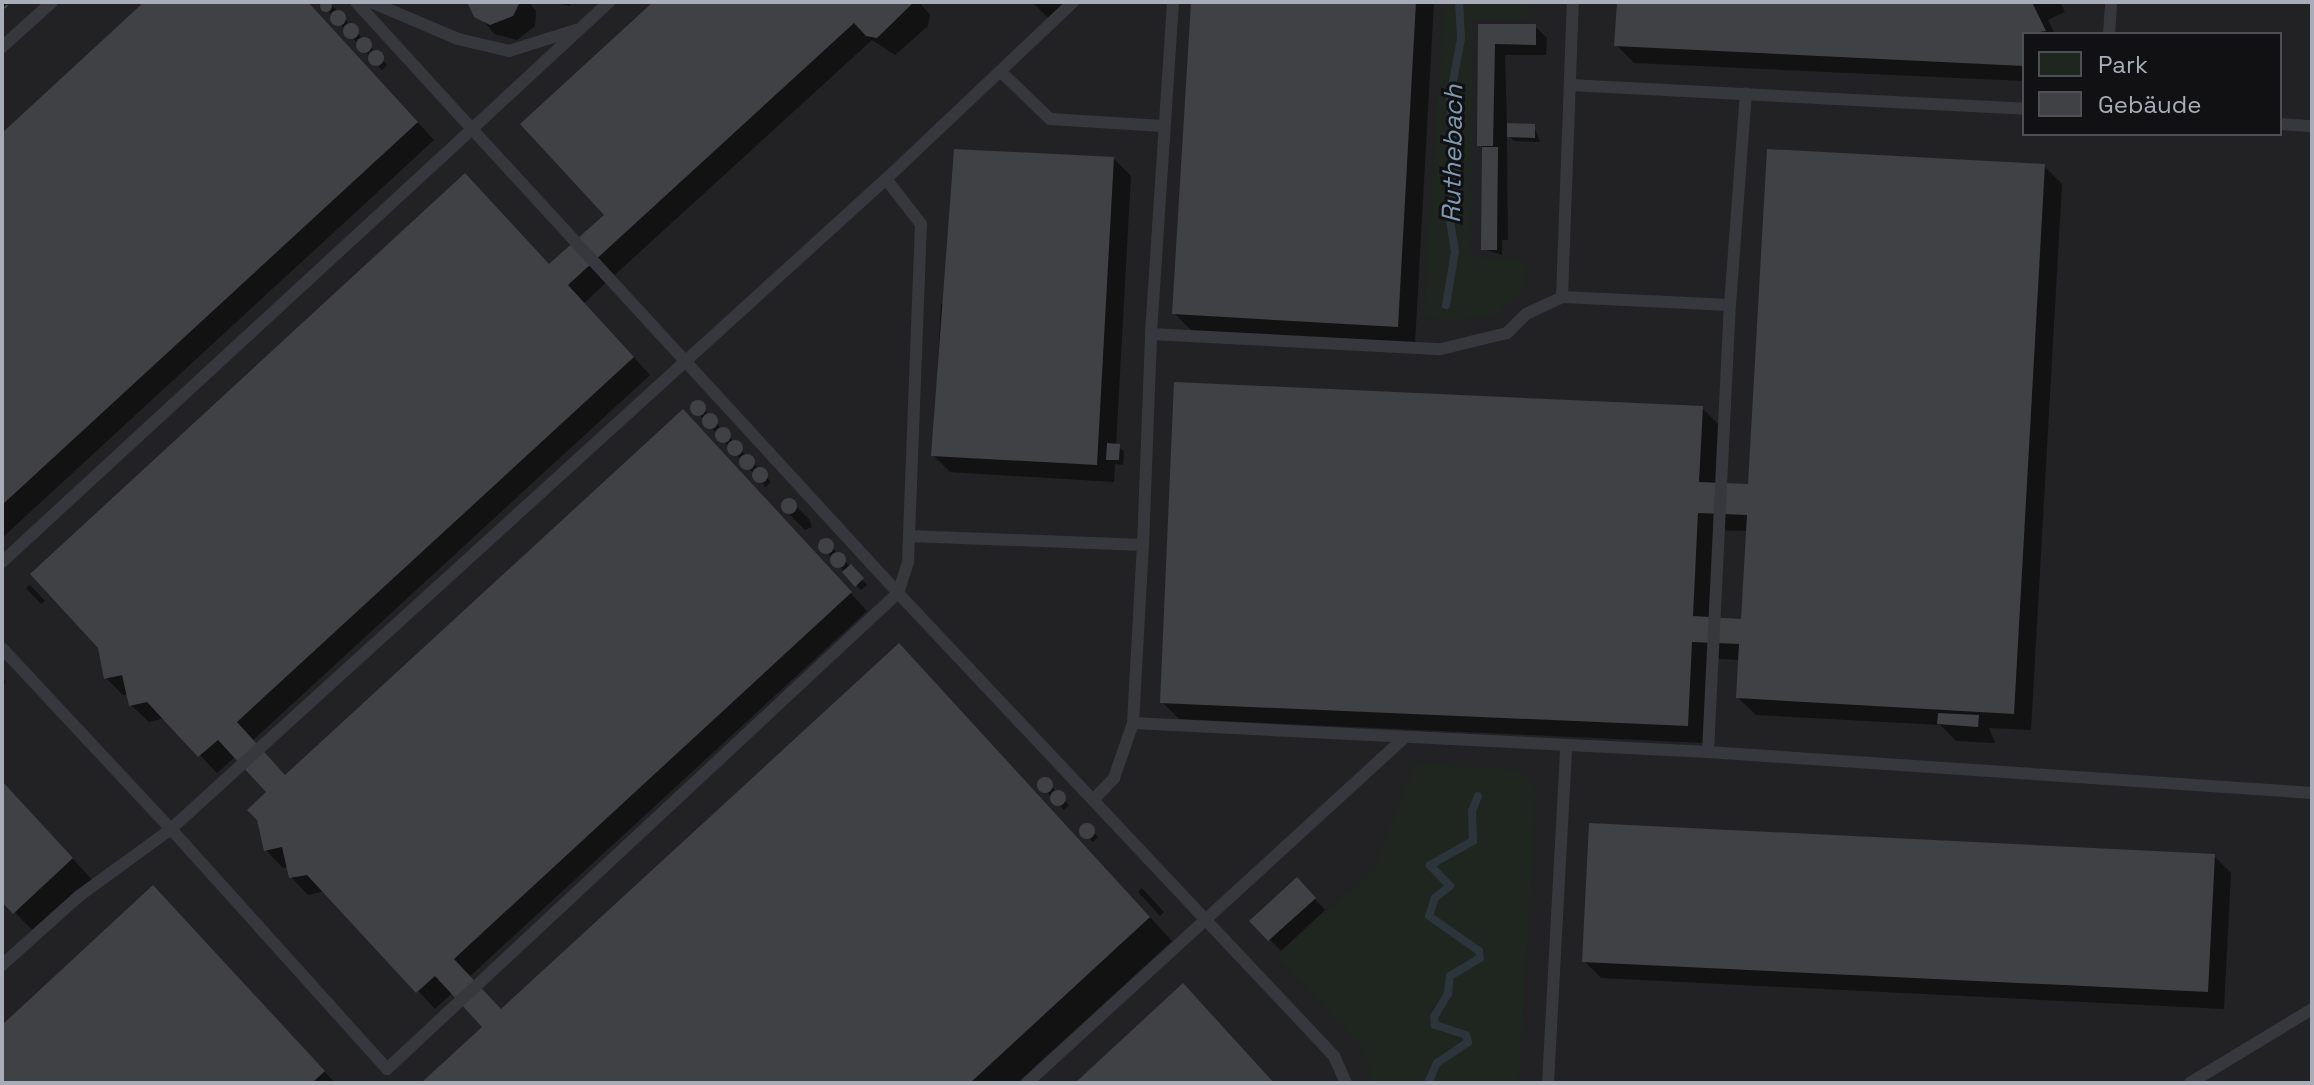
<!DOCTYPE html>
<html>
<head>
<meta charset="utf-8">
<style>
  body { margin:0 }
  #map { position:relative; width:2314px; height:1085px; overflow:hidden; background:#161618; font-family:"Space Grotesk",sans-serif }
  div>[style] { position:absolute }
  .built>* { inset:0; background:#222225 }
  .green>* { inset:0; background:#1e261f }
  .shadow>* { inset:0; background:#0007 }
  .stream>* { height:8px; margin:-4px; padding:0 4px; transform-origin:4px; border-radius:4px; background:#2c353c }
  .building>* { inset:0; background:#404145 }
  .round { border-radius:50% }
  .service>* { height:12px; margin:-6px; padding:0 6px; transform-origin:6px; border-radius:6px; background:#37383d }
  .rail>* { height:9px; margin-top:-4.5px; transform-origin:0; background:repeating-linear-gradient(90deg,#111113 0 18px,#4a4c52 0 36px); box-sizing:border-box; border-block:2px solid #4a4c52 }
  span { translate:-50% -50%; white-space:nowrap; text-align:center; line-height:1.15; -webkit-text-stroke:6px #111113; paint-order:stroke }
  .water-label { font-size:26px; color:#7f9bb3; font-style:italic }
  .frame { position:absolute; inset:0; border:4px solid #a8adb8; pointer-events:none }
  .legend { position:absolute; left:2022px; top:32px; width:260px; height:104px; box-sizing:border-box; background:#111113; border:2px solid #4d4f55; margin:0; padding:10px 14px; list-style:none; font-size:24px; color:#a8adb8 }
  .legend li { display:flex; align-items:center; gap:16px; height:40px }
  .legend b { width:40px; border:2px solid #4d4f55 }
</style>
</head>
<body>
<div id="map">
  <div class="built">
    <div style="clip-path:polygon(evenodd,2px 2px,2312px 2px,2312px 1083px,2px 1083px,2px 687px,6px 682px,2px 677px,2px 2px,2024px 34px,2280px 34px,2280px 134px,2024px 134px,2024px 34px)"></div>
  </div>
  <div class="green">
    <div style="clip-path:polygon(1444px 2px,1529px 2px,1528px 19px,1473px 20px,1471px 256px,1528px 262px,1524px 290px,1497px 314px,1460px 320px,1424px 318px)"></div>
    <div style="clip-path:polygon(1416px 763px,1519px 770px,1536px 789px,1519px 1083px,1371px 1083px,1368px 1062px,1354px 1038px,1276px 956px,1373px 870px)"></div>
  </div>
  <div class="shadow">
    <div style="clip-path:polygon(147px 2px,307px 2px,434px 140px,2px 538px,2px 136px)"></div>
    <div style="clip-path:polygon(320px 2px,329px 2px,387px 65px,382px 70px)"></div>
    <div style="clip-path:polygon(469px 2px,529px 2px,536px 11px,535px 26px,517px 40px,494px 34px)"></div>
    <div style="clip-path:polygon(555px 2px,573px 2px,569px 6px)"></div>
    <div style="clip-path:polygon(655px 2px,919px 2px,930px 15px,928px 26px,895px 55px,872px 40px,584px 303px,650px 375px,252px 741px,286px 777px,700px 429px,867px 611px,469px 977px,502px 1012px,921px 669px,1172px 941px,1017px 1083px,425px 1083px,485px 1027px,453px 992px,435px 1009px,325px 891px,308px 895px,291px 877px,288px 867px,283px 868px,266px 850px,269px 792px,236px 756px,217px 773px,165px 718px,149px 722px,131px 705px,129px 694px,123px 695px,106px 678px,606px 215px)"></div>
    <div style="clip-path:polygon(1032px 2px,1069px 2px,1050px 20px)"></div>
    <div style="clip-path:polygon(1193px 2px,1434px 2px,1415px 344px,1192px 331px,1174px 313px)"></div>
    <div style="clip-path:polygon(1619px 2px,2060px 2px,2065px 12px,2048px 20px,2055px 34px,2024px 34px,2024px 81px,1634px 63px,1617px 46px)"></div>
    <div style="clip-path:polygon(1480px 26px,1535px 26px,1547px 38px,1546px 55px,1505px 55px,1507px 125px,1534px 126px,1540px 142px,1514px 141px,1507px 134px,1508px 240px,1502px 240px,1502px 255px,1483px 249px)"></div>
    <div style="clip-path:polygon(1114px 159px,1131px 176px,1116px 446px,1124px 451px,1123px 465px,1115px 464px,1114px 482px,950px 472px,933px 455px,941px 304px,947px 304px)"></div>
    <div style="clip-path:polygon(evenodd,2044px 166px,2062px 184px,2031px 730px,1989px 728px,1995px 743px,1956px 741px,1940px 725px,1756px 715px,1738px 698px,1740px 660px,1708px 658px,1705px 743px,1179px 719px,1162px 702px,1702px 408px,1719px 425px,1717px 484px,1750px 486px,2044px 166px,1714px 530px,1748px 531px,1743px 621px,1710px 619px,1714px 530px)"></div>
    <div style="clip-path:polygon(698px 403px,771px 482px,766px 487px,693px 408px)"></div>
    <div style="clip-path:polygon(792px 502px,809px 519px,812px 527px,805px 530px,787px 512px,784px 504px)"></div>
    <div style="clip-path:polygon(826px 541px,867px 585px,861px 590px,821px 546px)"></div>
    <div style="clip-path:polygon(30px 585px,45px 601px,41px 604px,26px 588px)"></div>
    <div style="clip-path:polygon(1045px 780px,1069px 805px,1064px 810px,1040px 785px)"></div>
    <div style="clip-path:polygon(2px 781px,94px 882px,37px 935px,2px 899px)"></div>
    <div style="clip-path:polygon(1087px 826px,1098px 837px,1093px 842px,1082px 831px)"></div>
    <div style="clip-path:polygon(2214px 856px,2231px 873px,2224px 1009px,1601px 978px,1584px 961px)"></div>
    <div style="clip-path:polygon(1297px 880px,1325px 910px,1281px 951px,1252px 921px)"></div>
    <div style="clip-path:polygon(1142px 888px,1164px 912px,1160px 916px,1138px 892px)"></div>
    <div style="clip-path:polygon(176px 910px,335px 1083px,2px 1083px,2px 1028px)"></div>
  </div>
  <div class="stream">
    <div style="left:1446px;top:305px;width:54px;rotate:-80.4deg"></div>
    <div style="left:1455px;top:252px;width:32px;rotate:-99deg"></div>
    <div style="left:1450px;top:220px;width:50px;rotate:-83.2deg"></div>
    <div style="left:1456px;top:170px;width:73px;rotate:-94.7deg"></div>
    <div style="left:1450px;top:97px;width:60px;rotate:-79.4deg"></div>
    <div style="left:1461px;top:38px;width:36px;rotate:-93deg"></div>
    <div style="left:1428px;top:1083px;width:22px;rotate:-66deg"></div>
    <div style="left:1437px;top:1063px;width:37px;rotate:-34deg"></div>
    <div style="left:1468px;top:1042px;width:7px;rotate:-106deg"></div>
    <div style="left:1466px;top:1035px;width:33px;rotate:-162deg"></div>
    <div style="left:1435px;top:1025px;width:8px;rotate:-97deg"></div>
    <div style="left:1434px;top:1017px;width:27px;rotate:-59deg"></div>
    <div style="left:1448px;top:994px;width:18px;rotate:-84deg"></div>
    <div style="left:1450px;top:976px;width:35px;rotate:-31deg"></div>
    <div style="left:1480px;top:958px;width:7px;rotate:-98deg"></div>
    <div style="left:1479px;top:951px;width:61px;rotate:-145deg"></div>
    <div style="left:1429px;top:916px;width:19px;rotate:-72deg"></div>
    <div style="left:1435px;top:898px;width:19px;rotate:-39deg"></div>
    <div style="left:1450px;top:886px;width:29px;rotate:-134deg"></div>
    <div style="left:1430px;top:865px;width:49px;rotate:-29.2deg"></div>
    <div style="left:1473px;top:841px;width:30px;rotate:-92deg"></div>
    <div style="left:1472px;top:811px;width:16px;rotate:-68deg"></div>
  </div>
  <div class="building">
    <div class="round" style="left:320px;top:0;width:12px;height:12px"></div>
    <div style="clip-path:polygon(144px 2px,308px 2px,418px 122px,2px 505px,2px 133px)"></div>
    <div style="clip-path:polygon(467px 2px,520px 2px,513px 16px,490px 25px,474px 17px)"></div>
    <div style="clip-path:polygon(653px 2px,914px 2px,877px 38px,866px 36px,854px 23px,568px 285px,634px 357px,237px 722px,285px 775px,683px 409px,852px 592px,454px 959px,501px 1009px,899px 643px,1150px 917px,970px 1083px,421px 1083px,482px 1027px,435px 976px,416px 993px,307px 875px,289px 878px,282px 847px,264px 851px,257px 820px,247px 810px,266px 792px,218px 740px,198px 757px,147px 702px,129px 706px,122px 675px,104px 679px,98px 648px,30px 574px,465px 173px,549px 264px,604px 215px,520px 124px)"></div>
    <div style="clip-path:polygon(1191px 2px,1416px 2px,1398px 327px,1172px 314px)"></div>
    <div style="clip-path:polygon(1617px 2px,2032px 2px,2046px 31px,2024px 34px,2024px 66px,1614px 46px)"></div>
    <div class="round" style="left:330px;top:10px;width:16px;height:16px"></div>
    <div class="round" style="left:343px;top:23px;width:16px;height:16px"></div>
    <div style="clip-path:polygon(1478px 24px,1536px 24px,1536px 45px,1495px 44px,1493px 146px,1477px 146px)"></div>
    <div class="round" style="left:356px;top:37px;width:16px;height:16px"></div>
    <div class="round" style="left:368px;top:50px;width:16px;height:16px"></div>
    <div style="clip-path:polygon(1507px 123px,1535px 124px,1535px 138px,1507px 137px)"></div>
    <div style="clip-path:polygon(1482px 147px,1498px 147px,1497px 250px,1481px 250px)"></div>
    <div style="clip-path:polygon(954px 149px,1114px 157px,1097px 465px,931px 456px)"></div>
    <div style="clip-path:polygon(evenodd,1767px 149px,2045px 164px,2014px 714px,1736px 698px,1739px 644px,1692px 642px,1688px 726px,1160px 703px,1174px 382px,1703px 406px,1699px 482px,1748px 484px,1767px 149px,1698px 513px,1747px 515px,1741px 619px,1693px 616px,1698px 513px)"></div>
    <div class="round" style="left:690px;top:400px;width:16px;height:16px"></div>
    <div class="round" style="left:702px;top:413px;width:16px;height:16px"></div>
    <div class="round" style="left:715px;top:427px;width:16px;height:16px"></div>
    <div class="round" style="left:727px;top:440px;width:16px;height:16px"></div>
    <div style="clip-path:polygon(1107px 443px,1120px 444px,1119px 460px,1106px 460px)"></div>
    <div class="round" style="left:739px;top:454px;width:16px;height:16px"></div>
    <div class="round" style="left:752px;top:467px;width:16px;height:16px"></div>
    <div class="round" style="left:781px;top:498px;width:16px;height:16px"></div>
    <div class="round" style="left:818px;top:538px;width:16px;height:16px"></div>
    <div class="round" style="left:830px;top:552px;width:16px;height:16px"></div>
    <div style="clip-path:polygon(851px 564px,864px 578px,855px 587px,842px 572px)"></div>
    <div style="clip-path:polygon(1938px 713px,1979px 715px,1978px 727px,1937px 724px)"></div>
    <div class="round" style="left:1037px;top:777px;width:16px;height:16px"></div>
    <div style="clip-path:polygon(2px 781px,73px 858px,13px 914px,2px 902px)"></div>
    <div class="round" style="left:1050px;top:790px;width:16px;height:16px"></div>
    <div style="clip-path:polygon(1589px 823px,2215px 854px,2208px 992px,1582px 962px)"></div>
    <div class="round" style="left:1079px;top:823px;width:16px;height:16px"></div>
    <div style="clip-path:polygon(1297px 877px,1316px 898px,1268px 941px,1249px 921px)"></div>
    <div style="clip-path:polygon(153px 885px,325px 1071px,312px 1083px,2px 1083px,2px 1025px)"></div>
    <div style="clip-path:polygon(1183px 983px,1274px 1083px,1075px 1083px)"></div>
  </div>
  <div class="service">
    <div style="left:371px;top:2px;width:95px;rotate:23deg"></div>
    <div style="left:458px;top:39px;width:52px;rotate:13.2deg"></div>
    <div style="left:509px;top:51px;width:70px;rotate:-17.4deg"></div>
    <div style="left:609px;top:2px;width:187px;rotate:137.2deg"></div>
    <div style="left:472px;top:129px;width:630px;rotate:47.44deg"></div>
    <div style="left:898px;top:593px;width:636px;rotate:46.72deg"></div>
    <div style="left:1334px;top:1056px;width:30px;rotate:66deg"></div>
    <div style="left:1173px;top:2px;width:333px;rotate:93.8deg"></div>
    <div style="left:1151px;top:334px;width:290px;rotate:3deg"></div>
    <div style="left:1441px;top:349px;width:68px;rotate:-13.6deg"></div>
    <div style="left:1507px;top:333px;width:27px;rotate:-45deg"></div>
    <div style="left:1526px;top:314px;width:40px;rotate:-25deg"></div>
    <div style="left:1562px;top:297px;width:295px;rotate:-87.9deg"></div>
    <div style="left:2109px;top:34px;width:32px;rotate:-86deg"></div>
    <div style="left:2px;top:47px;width:67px;rotate:-42deg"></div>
    <div style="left:1001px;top:72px;width:68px;rotate:43.8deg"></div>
    <div style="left:1050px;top:119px;width:113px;rotate:3.5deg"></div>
    <div style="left:1570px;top:85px;width:455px;rotate:3deg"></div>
    <div style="left:2280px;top:124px;width:32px;rotate:4deg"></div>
    <div style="left:886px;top:179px;width:257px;rotate:-43.4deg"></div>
    <div style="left:1562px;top:297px;width:168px;rotate:2.7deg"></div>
    <div style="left:909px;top:536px;width:234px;rotate:2.2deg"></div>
    <div style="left:1143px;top:545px;width:211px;rotate:-87.8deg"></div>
    <div style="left:2px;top:562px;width:639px;rotate:-42.65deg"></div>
    <div style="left:472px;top:129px;width:172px;rotate:-132.4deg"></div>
    <div style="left:2px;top:648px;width:248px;rotate:47deg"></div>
    <div style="left:171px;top:829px;width:323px;rotate:48deg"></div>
    <div style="left:387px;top:1069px;width:698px;rotate:-42.97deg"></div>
    <div style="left:898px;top:593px;width:33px;rotate:-72deg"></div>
    <div style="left:908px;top:562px;width:338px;rotate:-87.8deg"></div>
    <div style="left:921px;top:224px;width:57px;rotate:-127.9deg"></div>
    <div style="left:886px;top:179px;width:966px;rotate:137.73deg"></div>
    <div style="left:171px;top:829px;width:114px;rotate:143.9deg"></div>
    <div style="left:79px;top:896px;width:103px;rotate:138.1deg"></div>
    <div style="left:1133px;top:723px;width:576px;rotate:2.89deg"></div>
    <div style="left:1708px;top:752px;width:605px;rotate:3.88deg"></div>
    <div style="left:1708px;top:752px;width:448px;rotate:-87.2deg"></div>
    <div style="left:1730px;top:305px;width:212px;rotate:-85.7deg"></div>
    <div style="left:1094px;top:799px;width:29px;rotate:-46deg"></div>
    <div style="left:1114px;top:778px;width:58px;rotate:-70.9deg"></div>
    <div style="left:1133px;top:723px;width:178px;rotate:-86.8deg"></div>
    <div style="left:1027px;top:1083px;width:510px;rotate:-42.46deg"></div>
    <div style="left:1548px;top:1083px;width:337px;rotate:-86.9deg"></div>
    <div style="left:2190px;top:1083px;width:143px;rotate:-31.2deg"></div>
  </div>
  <div class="rail">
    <div style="left:2px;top:5px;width:4px;rotate:-45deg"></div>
  </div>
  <div class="water-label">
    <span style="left:1453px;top:154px;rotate:-89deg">Ruthebach</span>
  </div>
  <div class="frame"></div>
  <ul class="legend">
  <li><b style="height:22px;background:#1e261f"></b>Park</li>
  <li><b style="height:22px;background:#404145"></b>Gebäude</li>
  </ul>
</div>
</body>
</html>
